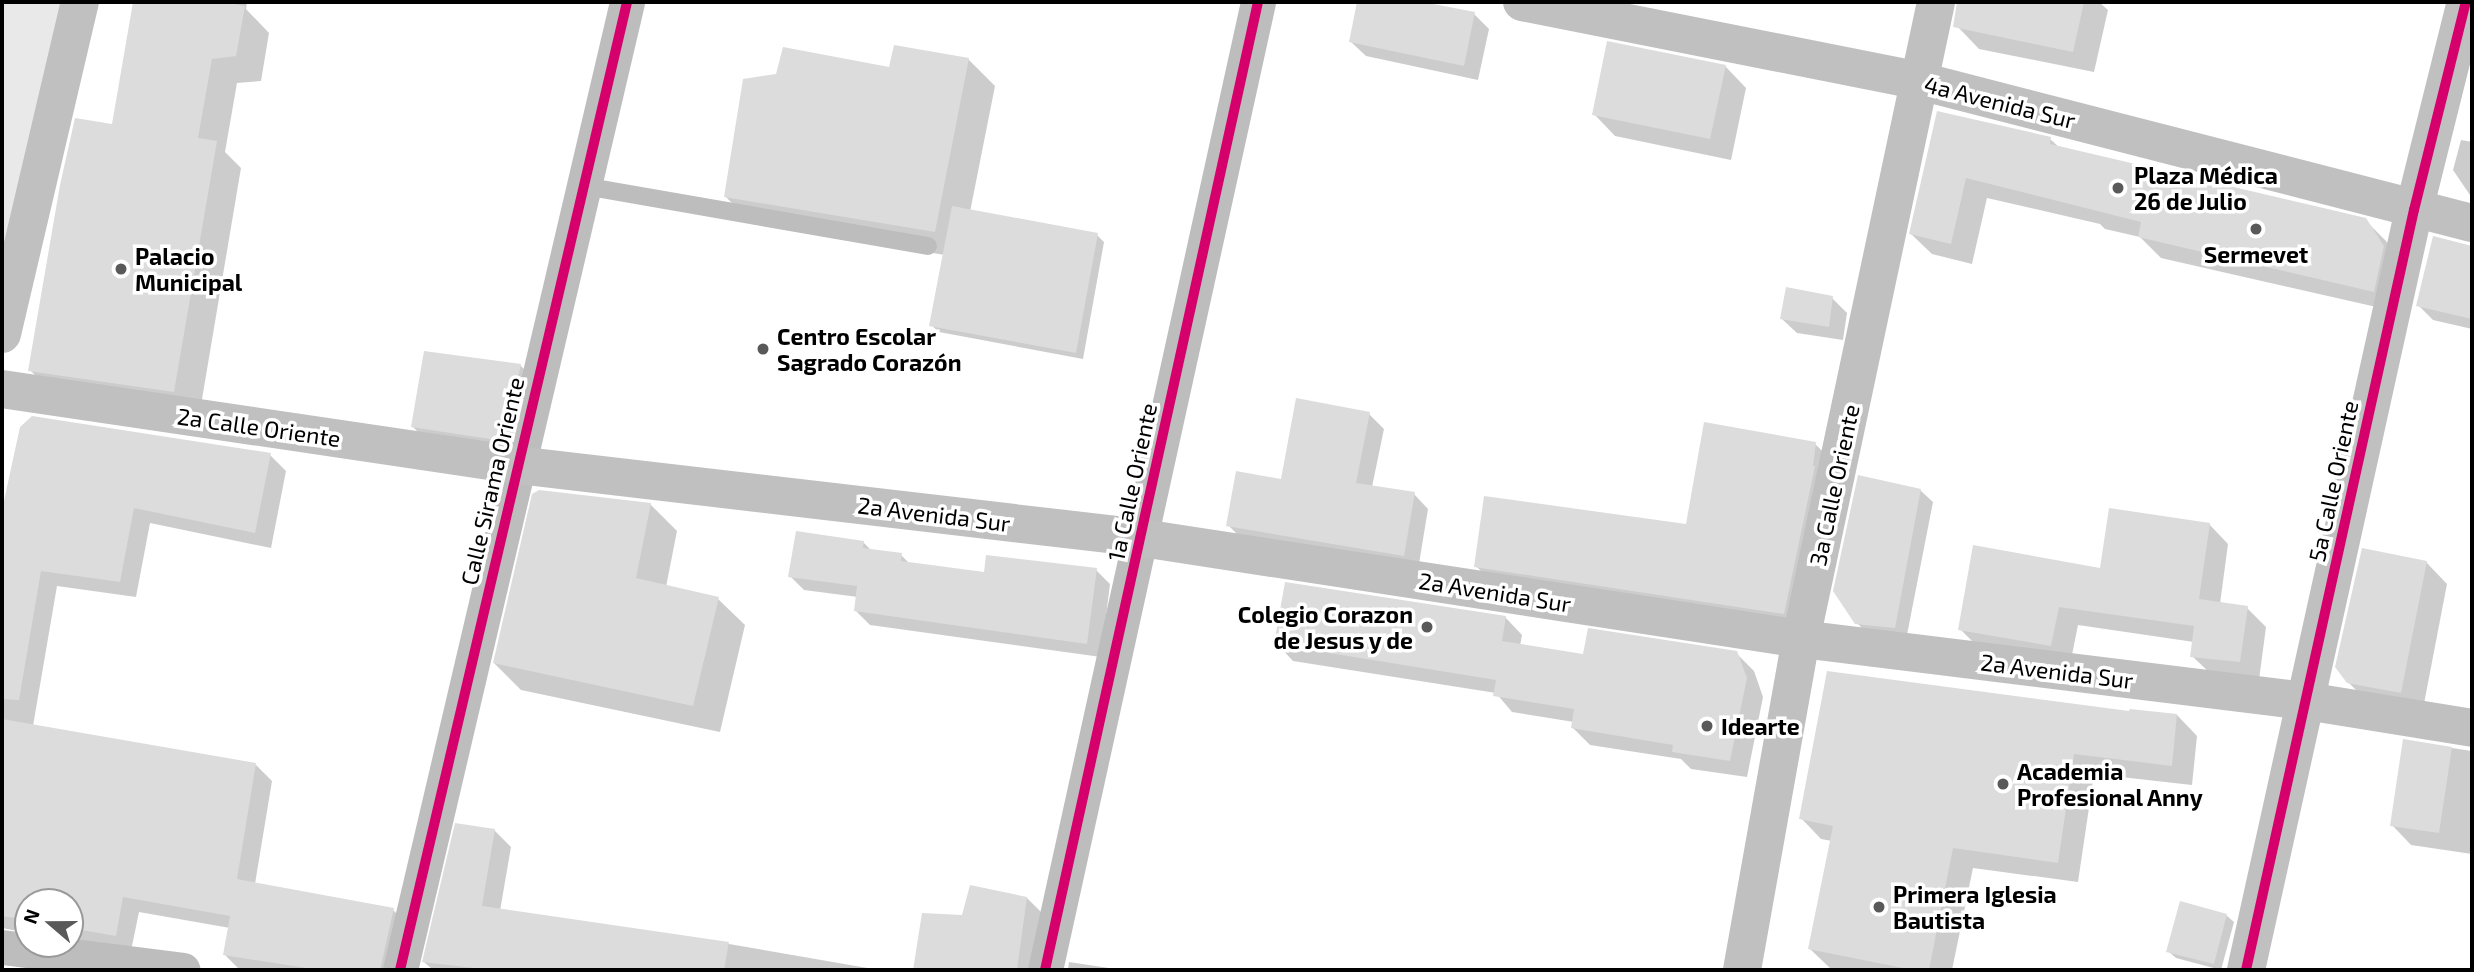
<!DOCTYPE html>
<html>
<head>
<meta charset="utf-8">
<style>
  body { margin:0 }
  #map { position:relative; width:2474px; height:972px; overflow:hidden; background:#fff; font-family:"Exo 2",sans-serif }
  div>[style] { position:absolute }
  .green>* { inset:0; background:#e9e9e9 }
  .shadow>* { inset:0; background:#0003 }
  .building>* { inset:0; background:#dcdcdc }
  .lane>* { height:18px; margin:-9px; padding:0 9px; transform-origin:9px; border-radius:9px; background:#bdbdbd }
  .street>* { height:35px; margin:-17.5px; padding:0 17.5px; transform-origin:17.5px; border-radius:17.5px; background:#bdbdbd }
  .secondary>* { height:38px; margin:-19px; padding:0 19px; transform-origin:19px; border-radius:19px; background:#c0c0c0 }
  .cycleway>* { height:10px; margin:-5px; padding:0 5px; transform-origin:5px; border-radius:5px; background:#d6006c }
  .dots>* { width:19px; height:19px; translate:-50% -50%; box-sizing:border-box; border:4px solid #fff; border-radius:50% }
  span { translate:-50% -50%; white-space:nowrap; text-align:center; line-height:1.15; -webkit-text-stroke:7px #fff; paint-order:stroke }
  .street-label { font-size:23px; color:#000 }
  .poi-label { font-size:23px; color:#000; font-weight:700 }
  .left { translate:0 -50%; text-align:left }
  .right { translate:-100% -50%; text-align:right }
  .frame { position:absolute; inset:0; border:4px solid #000; pointer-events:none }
  .north { position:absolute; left:14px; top:888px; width:70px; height:70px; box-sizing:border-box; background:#fff; border:2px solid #999; border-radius:50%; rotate:290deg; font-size:19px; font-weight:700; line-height:28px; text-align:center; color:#000 }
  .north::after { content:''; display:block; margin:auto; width:24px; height:32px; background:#595959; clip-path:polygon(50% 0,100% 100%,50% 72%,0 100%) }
</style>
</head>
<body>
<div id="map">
  <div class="green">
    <div style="clip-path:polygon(2px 2px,80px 2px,2px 334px)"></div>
  </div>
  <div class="shadow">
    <div style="clip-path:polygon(135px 2px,247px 2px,246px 9px,269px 33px,261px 81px,237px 83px,225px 152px,241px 168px,199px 417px,55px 395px,30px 370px,113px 126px)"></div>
    <div style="clip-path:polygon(1359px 2px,1415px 2px,1474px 14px,1489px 29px,1478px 80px,1366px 56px,1351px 42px)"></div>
    <div style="clip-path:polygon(1963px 2px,2099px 2px,2108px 10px,2094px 72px,1979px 49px,1958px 27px)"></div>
    <div style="clip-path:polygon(968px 59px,995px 86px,970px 212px,1097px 235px,1104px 242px,1083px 359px,939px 332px,931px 325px,945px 255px,752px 224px,726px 197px,890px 69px)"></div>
    <div style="clip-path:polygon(1725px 66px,1746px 88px,1731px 160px,1615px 136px,1594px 114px)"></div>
    <div style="clip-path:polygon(1938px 113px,2050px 139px,2060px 148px,2365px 220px,2386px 241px,2404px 268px,2394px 311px,2161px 258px,2140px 237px,2105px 229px,2100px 224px,1987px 198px,1972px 264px,1932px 254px,1911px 234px)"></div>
    <div style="clip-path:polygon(2461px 140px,2472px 142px,2472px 198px,2453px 170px)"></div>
    <div style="clip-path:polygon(2435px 238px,2472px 247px,2472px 329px,2433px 320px,2418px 305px)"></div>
    <div style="clip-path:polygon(1832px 298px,1847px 313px,1843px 340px,1797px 333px,1782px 319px)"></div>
    <div style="clip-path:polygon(520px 365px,541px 387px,525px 461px,434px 448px,413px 427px)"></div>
    <div style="clip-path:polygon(1369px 414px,1384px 429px,1372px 487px,1414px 494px,1428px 509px,1418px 570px,1243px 540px,1228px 525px)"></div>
    <div style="clip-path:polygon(22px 428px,270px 455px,286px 471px,271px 548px,150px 523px,136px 597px,57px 586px,33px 726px,256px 765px,272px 781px,255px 884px,393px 910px,409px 926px,399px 970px,240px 970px,225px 955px,230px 928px,139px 912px,131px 951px,70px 940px,70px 902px,28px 902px,28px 933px,2px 928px,2px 518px)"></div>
    <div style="clip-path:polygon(1815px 444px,1838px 466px,1806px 636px,1498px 588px,1476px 566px,1687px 526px)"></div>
    <div style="clip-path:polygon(1920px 490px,1933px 502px,1906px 640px,1869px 635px,1856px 622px)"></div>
    <div style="clip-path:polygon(650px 504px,677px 531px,666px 587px,718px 599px,745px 625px,720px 732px,521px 690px,494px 663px)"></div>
    <div style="clip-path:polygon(2209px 524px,2228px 544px,2220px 604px,2247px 608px,2266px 627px,2259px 680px,2212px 675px,2192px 656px,2194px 642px,2078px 625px,2070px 665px,1980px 649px,1960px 629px)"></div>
    <div style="clip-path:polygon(863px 542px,872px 551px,901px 555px,910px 564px,986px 574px,1096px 570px,1110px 584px,1101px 657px,870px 625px,856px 611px,858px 597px,804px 590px,790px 576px)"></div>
    <div style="clip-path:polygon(2426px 562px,2447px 584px,2422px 714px,2370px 704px,2348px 682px)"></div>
    <div style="clip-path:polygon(1505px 617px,1522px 635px,1520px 646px,1584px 656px,1736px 653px,1754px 671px,1763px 697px,1747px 777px,1691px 769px,1681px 759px,1590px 745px,1573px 728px,1574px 722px,1512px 712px,1496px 693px,1293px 661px,1276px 643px)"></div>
    <div style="clip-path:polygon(2131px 713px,2177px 715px,2197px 736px,2192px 785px,2094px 774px,2078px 882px,1973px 868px,1952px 970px,1838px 970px,1831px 969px,1810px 949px,1832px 841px,1821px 839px,1801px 818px)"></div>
    <div style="clip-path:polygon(2405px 741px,2472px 751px,2472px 854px,2411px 845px,2392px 825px)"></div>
    <div style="clip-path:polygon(494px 830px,511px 847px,500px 911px,729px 944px,879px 970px,433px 970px,424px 962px)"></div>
    <div style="clip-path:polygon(1027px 898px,1044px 915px,1041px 970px,915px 970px,924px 914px,963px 917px)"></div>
    <div style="clip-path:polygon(2226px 915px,2234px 922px,2221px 970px,2176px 958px,2168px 951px)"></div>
    <div style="clip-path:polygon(1069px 962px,1122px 970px,1068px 970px)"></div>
  </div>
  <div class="building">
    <div style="clip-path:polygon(133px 2px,222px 2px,245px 6px,236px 56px,212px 59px,198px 138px,217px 141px,174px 392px,28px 371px,60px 185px,75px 118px,112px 124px)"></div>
    <div style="clip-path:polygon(1357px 2px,1423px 2px,1475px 12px,1464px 66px,1349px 42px)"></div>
    <div style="clip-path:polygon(1957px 2px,2084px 2px,2073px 52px,1953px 27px)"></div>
    <div style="clip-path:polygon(1607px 41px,1726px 65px,1710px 139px,1592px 115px)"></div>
    <div style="clip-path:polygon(894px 45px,969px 58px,935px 232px,724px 197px,743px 79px,776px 74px,783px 47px,889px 67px)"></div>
    <div style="clip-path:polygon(1937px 111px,2051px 137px,2050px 144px,2366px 218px,2384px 246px,2374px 292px,2138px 237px,2141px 222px,1966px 178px,1951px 244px,1909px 234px)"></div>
    <div style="clip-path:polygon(952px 206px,1098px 233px,1076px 353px,929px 326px)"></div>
    <div style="clip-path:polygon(2433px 236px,2472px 246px,2472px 319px,2416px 306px)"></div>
    <div style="clip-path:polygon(1786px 287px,1833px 296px,1829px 327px,1780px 319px)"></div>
    <div style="clip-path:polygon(424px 351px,521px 364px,503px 441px,411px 427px)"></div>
    <div style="clip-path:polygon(1296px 398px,1370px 412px,1356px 483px,1415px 492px,1404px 556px,1226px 526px,1236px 471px,1281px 479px)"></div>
    <div style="clip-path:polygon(32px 416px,271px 453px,255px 533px,134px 508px,120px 582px,41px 571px,19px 700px,2px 699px,2px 510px,20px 427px)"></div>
    <div style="clip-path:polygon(1704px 422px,1816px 442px,1813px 466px,1815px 466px,1784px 614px,1474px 567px,1484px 496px,1686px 524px)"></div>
    <div style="clip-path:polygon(1858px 475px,1921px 489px,1895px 628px,1855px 624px,1833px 591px)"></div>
    <div style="clip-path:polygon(539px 490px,651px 503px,636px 578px,719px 597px,693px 706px,493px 663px,532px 494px)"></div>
    <div style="clip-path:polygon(2109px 508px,2210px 523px,2199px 599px,2248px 606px,2240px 662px,2190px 657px,2194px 626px,2059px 607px,2051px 646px,1958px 630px,1973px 545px,2100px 568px)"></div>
    <div style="clip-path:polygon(796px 531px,864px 541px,863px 548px,902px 553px,901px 561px,984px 572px,986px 555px,1097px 568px,1087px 644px,854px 611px,857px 586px,788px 577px)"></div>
    <div style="clip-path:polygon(2362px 548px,2427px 561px,2401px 693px,2347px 683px,2335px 667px)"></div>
    <div style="clip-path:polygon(1285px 582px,1506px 616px,1502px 641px,1583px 654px,1588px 628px,1737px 651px,1747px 678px,1730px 761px,1672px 752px,1673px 745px,1571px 728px,1574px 709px,1493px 696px,1496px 680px,1274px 644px)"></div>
    <div style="clip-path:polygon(1827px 671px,2129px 711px,2130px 709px,2177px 714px,2172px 766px,2074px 754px,2058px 863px,1953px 848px,1929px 970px,1913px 970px,1808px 949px,1833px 826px,1799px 819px)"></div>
    <div style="clip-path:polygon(2px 719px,256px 763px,237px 879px,394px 908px,380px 970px,319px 970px,223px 955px,230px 916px,123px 897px,116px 936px,70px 928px,70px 902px,28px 902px,28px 920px,2px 916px)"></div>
    <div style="clip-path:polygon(2403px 739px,2452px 747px,2439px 833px,2390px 826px)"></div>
    <div style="clip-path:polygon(455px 823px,495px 829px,482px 906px,729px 942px,724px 970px,492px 970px,422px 962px)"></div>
    <div style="clip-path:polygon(970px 885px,1027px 897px,1017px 970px,913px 970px,922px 913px,962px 915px)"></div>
    <div style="clip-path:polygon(2180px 901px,2227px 914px,2214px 964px,2166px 952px)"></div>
  </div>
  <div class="lane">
    <div style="left:584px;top:186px;width:349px;rotate:9.9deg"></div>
  </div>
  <div class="street">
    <div style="left:2px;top:947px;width:182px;rotate:7.2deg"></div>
    <div style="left:400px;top:970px;width:994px;rotate:-76.8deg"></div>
    <div style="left:1045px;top:970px;width:991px;rotate:-77.59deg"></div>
  </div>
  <div class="secondary">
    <div style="left:1522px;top:2px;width:406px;rotate:11.2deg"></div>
    <div style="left:1920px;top:81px;width:570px;rotate:14.43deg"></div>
    <div style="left:2px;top:334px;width:341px;rotate:-76.8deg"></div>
    <div style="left:2px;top:389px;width:521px;rotate:8.39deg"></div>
    <div style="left:517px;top:465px;width:629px;rotate:6.66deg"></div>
    <div style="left:1142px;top:538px;width:667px;rotate:8.71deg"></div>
    <div style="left:1801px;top:639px;width:509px;rotate:7deg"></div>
    <div style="left:2306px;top:701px;width:168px;rotate:9.2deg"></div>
    <div style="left:1742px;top:970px;width:336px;rotate:-79.9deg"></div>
    <div style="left:1801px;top:639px;width:651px;rotate:-78.03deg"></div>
    <div style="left:2246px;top:970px;width:778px;rotate:-77.54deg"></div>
    <div style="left:2414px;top:210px;width:214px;rotate:-76deg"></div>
  </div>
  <div class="cycleway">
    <div style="left:400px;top:970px;width:994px;rotate:-76.8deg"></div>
    <div style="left:1045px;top:970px;width:991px;rotate:-77.59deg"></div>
    <div style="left:2246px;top:970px;width:778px;rotate:-77.54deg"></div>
    <div style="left:2414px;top:210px;width:214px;rotate:-76deg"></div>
  </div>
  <div class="dots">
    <div style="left:2118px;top:188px;background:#595959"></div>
    <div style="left:2256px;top:229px;background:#595959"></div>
    <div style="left:121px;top:269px;background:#595959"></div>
    <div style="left:763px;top:349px;background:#595959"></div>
    <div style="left:1427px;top:627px;background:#595959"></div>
    <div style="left:1707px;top:726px;background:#595959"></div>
    <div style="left:2003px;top:784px;background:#595959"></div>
    <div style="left:1879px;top:907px;background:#595959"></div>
  </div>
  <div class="street-label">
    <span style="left:2000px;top:102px;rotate:14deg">4a Avenida Sur</span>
    <span style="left:259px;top:427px;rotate:8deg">2a Calle Oriente</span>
    <span style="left:492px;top:481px;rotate:-77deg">Calle Sirama Oriente</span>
    <span style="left:2333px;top:481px;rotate:-78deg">5a Calle Oriente</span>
    <span style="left:1132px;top:482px;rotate:-78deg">1a Calle Oriente</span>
    <span style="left:1834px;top:485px;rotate:-78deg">3a Calle Oriente</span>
    <span style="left:934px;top:514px;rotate:7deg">2a Avenida Sur</span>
    <span style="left:1495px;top:592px;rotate:9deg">2a Avenida Sur</span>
    <span style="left:2057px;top:671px;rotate:7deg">2a Avenida Sur</span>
  </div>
  <div class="poi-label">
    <span class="left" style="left:2134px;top:188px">Plaza Médica<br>26 de Julio</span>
    <span style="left:2256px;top:254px">Sermevet</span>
    <span class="left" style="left:135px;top:269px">Palacio<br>Municipal</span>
    <span class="left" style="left:777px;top:349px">Centro Escolar<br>Sagrado Corazón</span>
    <span class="right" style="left:1413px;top:627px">Colegio Corazon<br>de Jesus y de</span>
    <span class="left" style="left:1721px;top:726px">Idearte</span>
    <span class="left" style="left:2017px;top:784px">Academia<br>Profesional Anny</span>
    <span class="left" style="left:1893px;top:907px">Primera Iglesia<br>Bautista</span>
  </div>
  <div class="frame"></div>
  <div class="north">N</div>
</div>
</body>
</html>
